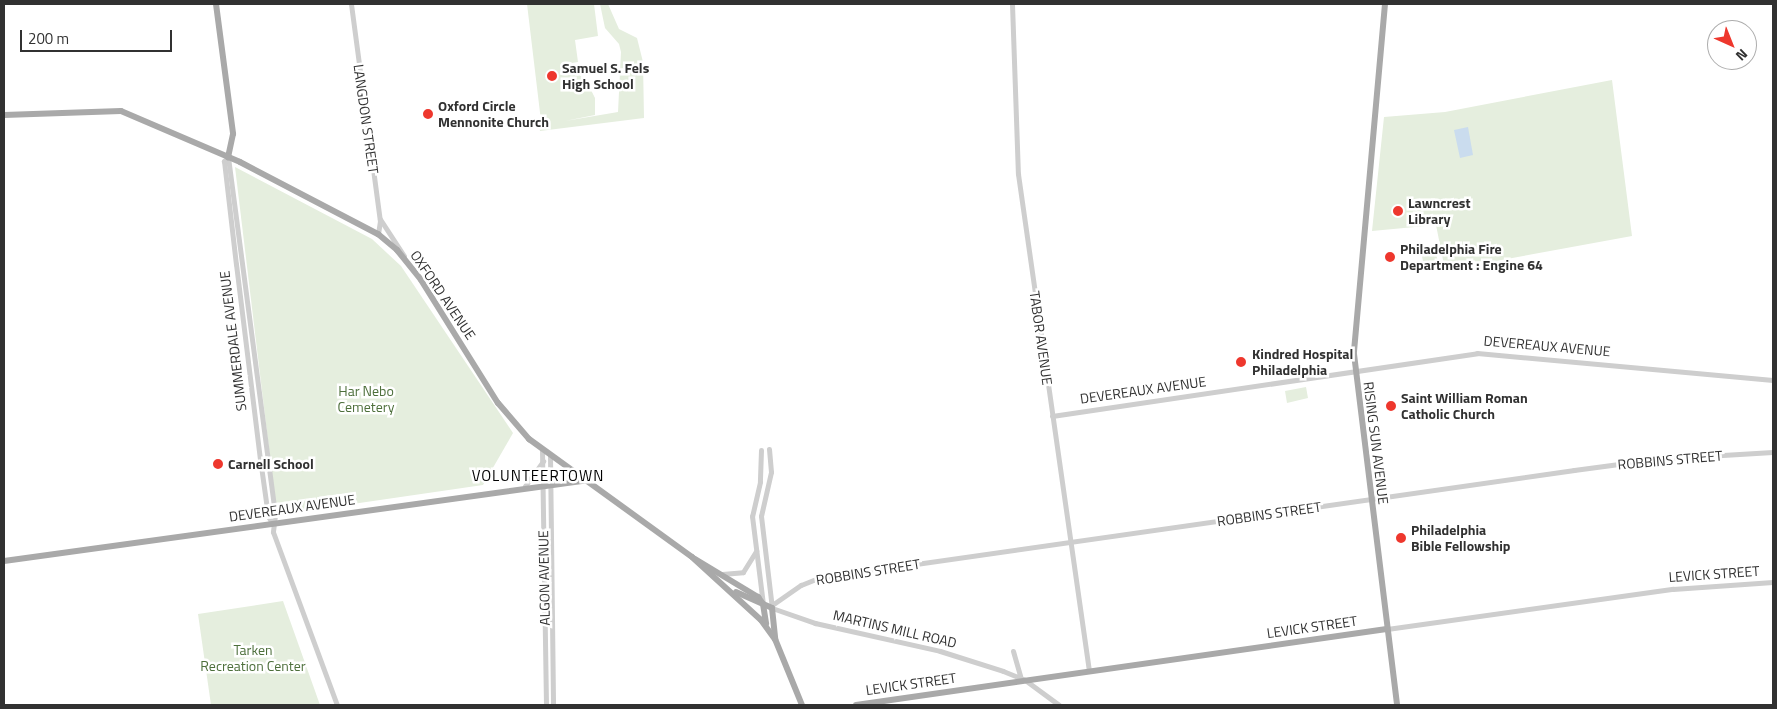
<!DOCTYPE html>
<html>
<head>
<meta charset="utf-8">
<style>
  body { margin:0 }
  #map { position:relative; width:1777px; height:709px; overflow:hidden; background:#fff; font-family:"Titillium Web",sans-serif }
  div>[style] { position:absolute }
  .green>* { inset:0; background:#e5eede }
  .water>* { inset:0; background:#cadcee }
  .minor>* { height:5px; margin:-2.5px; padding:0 2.5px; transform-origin:2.5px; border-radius:2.5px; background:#cecece }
  .major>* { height:6px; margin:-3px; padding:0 3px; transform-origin:3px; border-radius:3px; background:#a9a9a9 }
  .dots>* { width:14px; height:14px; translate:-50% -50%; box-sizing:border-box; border:2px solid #fff; border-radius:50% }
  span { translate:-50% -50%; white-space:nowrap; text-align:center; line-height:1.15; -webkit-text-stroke:5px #fff; paint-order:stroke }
  .poi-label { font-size:14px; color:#313131; font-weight:700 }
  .left { translate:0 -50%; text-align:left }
  .street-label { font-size:14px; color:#313131 }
  .park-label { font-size:14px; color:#4d6f3b }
  .neighbourhood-label { font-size:15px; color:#000; letter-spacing:1px }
  .frame { position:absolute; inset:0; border:5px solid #313131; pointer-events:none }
  .north { position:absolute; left:1707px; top:20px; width:50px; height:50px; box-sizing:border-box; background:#fff; border:1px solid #adadad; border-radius:50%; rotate:136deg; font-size:14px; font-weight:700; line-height:20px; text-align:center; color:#313131 }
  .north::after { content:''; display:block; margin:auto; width:18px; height:22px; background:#ee372d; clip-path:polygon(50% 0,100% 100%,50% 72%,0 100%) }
  .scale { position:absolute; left:20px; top:30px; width:152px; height:22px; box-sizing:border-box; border:2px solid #313131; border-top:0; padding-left:6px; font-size:15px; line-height:18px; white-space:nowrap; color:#313131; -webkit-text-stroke:4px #fff; paint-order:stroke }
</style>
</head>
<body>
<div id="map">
  <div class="green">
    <div style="clip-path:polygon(527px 4px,594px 4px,598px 36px,575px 40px,578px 62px,560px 65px,577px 72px,588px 84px,595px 98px,595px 115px,565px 121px,618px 112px,621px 52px,619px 44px,605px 28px,600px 4px,608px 4px,619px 29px,637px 38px,643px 62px,644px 118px,540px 131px,539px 126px,548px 124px,541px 121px)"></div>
    <div style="clip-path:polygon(1612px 80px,1632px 236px,1447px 270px,1445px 270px,1436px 225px,1372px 231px,1384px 117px,1445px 112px)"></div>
    <div style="clip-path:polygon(235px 167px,372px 239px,401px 266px,513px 433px,483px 485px,277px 515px)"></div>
    <div style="clip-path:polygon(1435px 249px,1439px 267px,1425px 270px,1421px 252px)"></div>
    <div style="clip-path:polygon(1306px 387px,1308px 398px,1287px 403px,1285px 391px)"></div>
    <div style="clip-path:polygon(283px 601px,320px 705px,211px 705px,198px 614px)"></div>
  </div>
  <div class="water">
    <div style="clip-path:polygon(1468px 127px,1473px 155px,1460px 158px,1454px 130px)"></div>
  </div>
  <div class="minor">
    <div style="left:351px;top:4px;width:219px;rotate:82.4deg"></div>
    <div style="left:380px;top:221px;width:13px;rotate:99deg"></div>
    <div style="left:1012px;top:4px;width:170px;rotate:88deg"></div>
    <div style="left:1018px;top:174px;width:502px;rotate:81.87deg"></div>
    <div style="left:228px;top:157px;width:361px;rotate:82.5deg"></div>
    <div style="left:275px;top:515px;width:17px;rotate:97deg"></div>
    <div style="left:273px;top:532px;width:184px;rotate:69.7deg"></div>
    <div style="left:228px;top:157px;width:6px;rotate:135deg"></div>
    <div style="left:224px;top:161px;width:104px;rotate:83.4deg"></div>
    <div style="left:236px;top:264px;width:196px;rotate:83deg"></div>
    <div style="left:260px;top:459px;width:58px;rotate:82deg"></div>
    <div style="left:268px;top:516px;width:8px;rotate:60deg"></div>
    <div style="left:380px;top:219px;width:44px;rotate:57deg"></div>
    <div style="left:1052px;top:416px;width:430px;rotate:-8.4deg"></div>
    <div style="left:1477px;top:353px;width:297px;rotate:5.2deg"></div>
    <div style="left:769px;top:449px;width:23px;rotate:85deg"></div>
    <div style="left:771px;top:472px;width:45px;rotate:102.8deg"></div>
    <div style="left:761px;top:516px;width:93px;rotate:83.2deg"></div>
    <div style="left:772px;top:608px;width:46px;rotate:19.2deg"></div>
    <div style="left:815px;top:623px;width:128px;rotate:12.6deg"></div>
    <div style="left:940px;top:651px;width:66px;rotate:17.6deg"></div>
    <div style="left:1003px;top:671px;width:24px;rotate:22deg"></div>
    <div style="left:1025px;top:680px;width:42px;rotate:36.3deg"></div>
    <div style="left:542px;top:450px;width:255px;rotate:89.1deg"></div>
    <div style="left:761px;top:450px;width:32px;rotate:92deg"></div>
    <div style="left:760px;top:482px;width:35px;rotate:103deg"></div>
    <div style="left:752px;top:516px;width:89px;rotate:82.9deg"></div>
    <div style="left:550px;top:455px;width:250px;rotate:89.3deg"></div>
    <div style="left:525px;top:486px;width:31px;rotate:-54deg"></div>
    <div style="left:722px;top:574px;width:21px;rotate:-5deg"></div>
    <div style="left:743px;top:572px;width:25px;rotate:-58deg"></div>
    <div style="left:772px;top:605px;width:35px;rotate:-35deg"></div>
    <div style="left:801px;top:585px;width:18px;rotate:-22deg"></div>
    <div style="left:818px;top:578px;width:764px;rotate:-8.13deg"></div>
    <div style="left:1574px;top:470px;width:83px;rotate:-7.6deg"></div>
    <div style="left:1656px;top:459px;width:117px;rotate:-3.4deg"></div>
    <div style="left:1387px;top:629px;width:289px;rotate:-8deg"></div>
    <div style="left:1673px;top:589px;width:100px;rotate:-4deg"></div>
    <div style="left:1013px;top:651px;width:26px;rotate:74deg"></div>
  </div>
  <div class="major">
    <div style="left:216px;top:4px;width:131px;rotate:82.5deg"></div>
    <div style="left:233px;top:134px;width:24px;rotate:102deg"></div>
    <div style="left:1385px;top:4px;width:351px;rotate:95.1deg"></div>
    <div style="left:1354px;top:354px;width:354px;rotate:83deg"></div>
    <div style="left:4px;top:115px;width:117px;rotate:-2deg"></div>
    <div style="left:121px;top:111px;width:129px;rotate:23.2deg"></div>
    <div style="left:240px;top:162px;width:156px;rotate:27.6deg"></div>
    <div style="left:378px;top:234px;width:25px;rotate:40deg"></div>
    <div style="left:397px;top:250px;width:38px;rotate:51deg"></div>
    <div style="left:421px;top:280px;width:145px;rotate:58deg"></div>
    <div style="left:498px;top:403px;width:48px;rotate:49.3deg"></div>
    <div style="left:529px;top:439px;width:201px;rotate:35.9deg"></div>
    <div style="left:692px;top:557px;width:93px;rotate:42.4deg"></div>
    <div style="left:761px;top:620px;width:24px;rotate:54deg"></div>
    <div style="left:775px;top:639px;width:71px;rotate:67.8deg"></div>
    <div style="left:695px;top:559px;width:74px;rotate:31.1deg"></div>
    <div style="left:758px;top:597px;width:9px;rotate:54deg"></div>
    <div style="left:763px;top:604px;width:20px;rotate:81deg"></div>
    <div style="left:4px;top:561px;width:585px;rotate:-7.87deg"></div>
    <div style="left:736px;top:592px;width:39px;rotate:24deg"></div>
    <div style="left:772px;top:608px;width:31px;rotate:84deg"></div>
    <div style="left:856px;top:705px;width:536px;rotate:-8.15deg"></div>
  </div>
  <div class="dots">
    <div style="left:552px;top:76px;background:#ee372d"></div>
    <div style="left:428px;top:114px;background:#ee372d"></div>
    <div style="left:1398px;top:211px;background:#ee372d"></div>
    <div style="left:1390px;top:257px;background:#ee372d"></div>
    <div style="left:1241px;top:362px;background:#ee372d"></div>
    <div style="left:1391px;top:406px;background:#ee372d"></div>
    <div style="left:218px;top:464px;background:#ee372d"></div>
    <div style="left:1401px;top:538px;background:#ee372d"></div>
  </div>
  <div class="poi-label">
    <span class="left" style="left:562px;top:76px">Samuel S. Fels<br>High School</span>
    <span class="left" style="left:438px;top:114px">Oxford Circle<br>Mennonite Church</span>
    <span class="left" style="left:1408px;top:211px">Lawncrest<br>Library</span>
    <span class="left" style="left:1400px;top:257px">Philadelphia Fire<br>Department : Engine 64</span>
    <span class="left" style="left:1252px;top:362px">Kindred Hospital<br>Philadelphia</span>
    <span class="left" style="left:1401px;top:406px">Saint William Roman<br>Catholic Church</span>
    <span class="left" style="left:228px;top:464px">Carnell School</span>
    <span class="left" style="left:1411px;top:538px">Philadelphia<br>Bible Fellowship</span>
  </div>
  <div class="street-label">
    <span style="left:366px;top:119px;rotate:82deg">LANGDON STREET</span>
    <span style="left:443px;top:295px;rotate:56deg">OXFORD AVENUE</span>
    <span style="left:1041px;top:338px;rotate:82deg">TABOR AVENUE</span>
    <span style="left:233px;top:341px;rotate:-97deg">SUMMERDALE AVENUE</span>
    <span style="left:1547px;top:346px;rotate:5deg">DEVEREAUX AVENUE</span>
    <span style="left:1143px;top:390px;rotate:-8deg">DEVEREAUX AVENUE</span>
    <span style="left:1376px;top:443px;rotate:83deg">RISING SUN AVENUE</span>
    <span style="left:1670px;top:460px;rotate:-5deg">ROBBINS STREET</span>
    <span style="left:292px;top:508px;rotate:-8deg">DEVEREAUX AVENUE</span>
    <span style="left:1269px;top:514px;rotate:-8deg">ROBBINS STREET</span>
    <span style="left:868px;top:572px;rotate:-9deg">ROBBINS STREET</span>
    <span style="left:1714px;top:574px;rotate:-4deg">LEVICK STREET</span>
    <span style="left:544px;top:578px;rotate:-91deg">ALGON AVENUE</span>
    <span style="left:1312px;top:627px;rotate:-8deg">LEVICK STREET</span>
    <span style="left:895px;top:629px;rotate:13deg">MARTINS MILL ROAD</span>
    <span style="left:911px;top:684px;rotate:-8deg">LEVICK STREET</span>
  </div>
  <div class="park-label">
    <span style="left:366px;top:399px">Har Nebo<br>Cemetery</span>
    <span style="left:253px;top:658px">Tarken<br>Recreation Center</span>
  </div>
  <div class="neighbourhood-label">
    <span style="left:538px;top:476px">VOLUNTEERTOWN</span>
  </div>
  <div class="frame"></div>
  <div class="north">N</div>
  <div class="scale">200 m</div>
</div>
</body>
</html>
